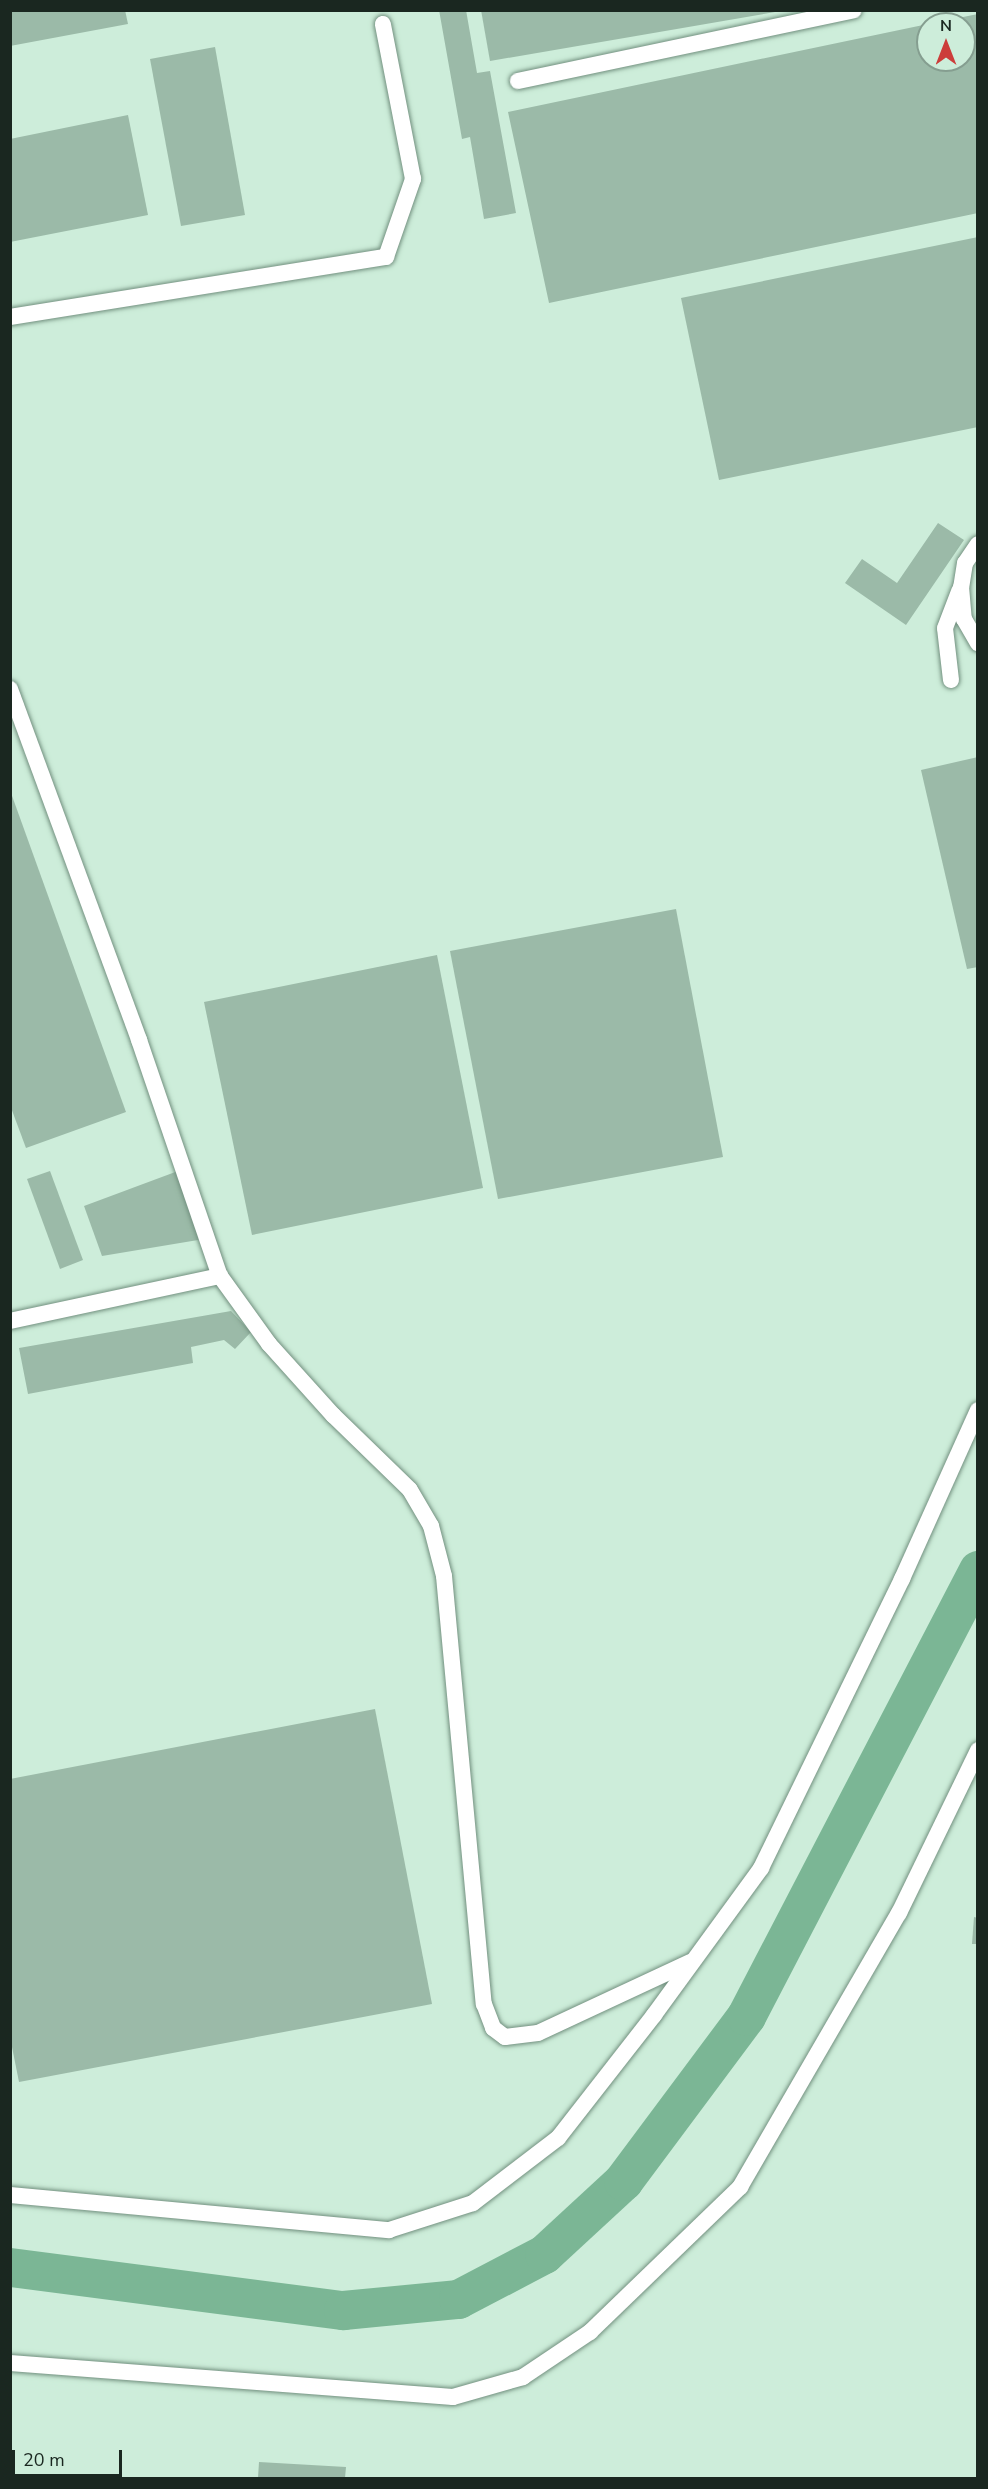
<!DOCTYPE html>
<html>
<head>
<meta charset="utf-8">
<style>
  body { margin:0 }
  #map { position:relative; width:988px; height:2489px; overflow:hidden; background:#cdedda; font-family:"Nunito Sans",sans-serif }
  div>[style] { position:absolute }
  .canal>* { height:39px; margin:-19.5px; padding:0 19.5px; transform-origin:19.5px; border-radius:19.5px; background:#7bb695 }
  .building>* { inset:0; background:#9bbaa8 }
  .roads { filter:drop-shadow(0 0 2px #72907f) drop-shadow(0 0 2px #72907f) }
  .lane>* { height:16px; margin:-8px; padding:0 8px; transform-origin:8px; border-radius:8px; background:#fff }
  span { translate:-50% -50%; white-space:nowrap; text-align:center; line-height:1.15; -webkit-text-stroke:6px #cdedda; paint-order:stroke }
  .frame { position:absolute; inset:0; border:12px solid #1a2720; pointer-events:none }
  .north { position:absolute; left:916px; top:12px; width:60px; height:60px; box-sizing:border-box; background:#cdedda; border:2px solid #859e90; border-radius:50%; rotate:0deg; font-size:16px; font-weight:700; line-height:24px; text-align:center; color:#1a2720 }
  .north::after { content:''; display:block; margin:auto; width:21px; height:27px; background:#cc3d3a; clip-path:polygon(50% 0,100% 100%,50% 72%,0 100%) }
  .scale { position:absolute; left:12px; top:2450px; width:110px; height:27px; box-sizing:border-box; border:3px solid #1a2720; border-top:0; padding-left:8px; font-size:18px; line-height:21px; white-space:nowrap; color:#1a2720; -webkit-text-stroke:4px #cdedda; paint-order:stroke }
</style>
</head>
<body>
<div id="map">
  <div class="canal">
    <div style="left:10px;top:2267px;width:336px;rotate:7.4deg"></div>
    <div style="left:343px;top:2310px;width:116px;rotate:-5.5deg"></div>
    <div style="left:458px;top:2299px;width:97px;rotate:-27.6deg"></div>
    <div style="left:544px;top:2254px;width:108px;rotate:-42.7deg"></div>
    <div style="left:623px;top:2181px;width:206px;rotate:-53.3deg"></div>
    <div style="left:746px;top:2016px;width:503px;rotate:-62.52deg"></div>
  </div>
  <div class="building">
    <div style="clip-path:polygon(10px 10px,125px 10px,128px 24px,10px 46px)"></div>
    <div style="clip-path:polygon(439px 10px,466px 10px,477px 73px,490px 71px,516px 213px,484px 219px,470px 137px,462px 139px)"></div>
    <div style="clip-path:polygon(481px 10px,775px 10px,775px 12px,490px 61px)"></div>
    <div style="clip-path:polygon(978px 14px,978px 213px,549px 303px,508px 112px,928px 24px,928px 60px,964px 60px,964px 24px,933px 23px)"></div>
    <div style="clip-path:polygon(215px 47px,245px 215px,181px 226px,150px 59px)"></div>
    <div style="clip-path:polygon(128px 115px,148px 215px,10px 242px,10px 139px)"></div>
    <div style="clip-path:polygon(978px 237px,978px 427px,719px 480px,681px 298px)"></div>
    <div style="clip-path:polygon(938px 523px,964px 540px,906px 625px,845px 583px,862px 559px,897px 583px)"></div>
    <div style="clip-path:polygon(978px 757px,978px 967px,967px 969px,921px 770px)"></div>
    <div style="clip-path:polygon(11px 793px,126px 1112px,26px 1148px,10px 1105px)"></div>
    <div style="clip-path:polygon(676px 909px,723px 1157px,498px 1199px,450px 951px)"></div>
    <div style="clip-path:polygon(437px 955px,483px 1188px,252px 1235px,204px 1002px)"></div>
    <div style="clip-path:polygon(50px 1171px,83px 1260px,60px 1269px,27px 1179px)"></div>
    <div style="clip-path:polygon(178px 1171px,204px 1239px,102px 1256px,84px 1206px)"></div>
    <div style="clip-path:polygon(231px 1311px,251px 1332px,235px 1349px,224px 1340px,191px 1347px,193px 1363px,28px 1394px,19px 1348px)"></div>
    <div style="clip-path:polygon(375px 1709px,432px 2004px,19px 2082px,10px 2037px,10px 1779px)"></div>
    <div style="clip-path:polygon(974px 1917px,978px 1918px,978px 1944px,972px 1944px)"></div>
    <div style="clip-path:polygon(259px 2462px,346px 2467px,345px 2478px,258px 2478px)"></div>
  </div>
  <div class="roads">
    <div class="lane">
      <div style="left:518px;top:81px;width:343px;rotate:-11.9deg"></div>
      <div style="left:10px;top:317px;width:381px;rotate:-9.1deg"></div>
      <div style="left:386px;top:257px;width:83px;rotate:-70.9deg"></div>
      <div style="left:413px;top:179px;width:158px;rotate:-101deg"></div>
      <div style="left:978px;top:544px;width:23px;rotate:124deg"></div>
      <div style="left:965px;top:563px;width:24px;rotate:99deg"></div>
      <div style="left:961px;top:587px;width:32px;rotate:85deg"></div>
      <div style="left:964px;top:619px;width:28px;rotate:60deg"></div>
      <div style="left:951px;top:680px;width:52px;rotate:-96.6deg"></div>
      <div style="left:945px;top:628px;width:40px;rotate:-69deg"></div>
      <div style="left:10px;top:689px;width:374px;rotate:69.8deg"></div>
      <div style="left:139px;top:1040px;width:250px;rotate:71.1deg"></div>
      <div style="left:220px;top:1276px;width:84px;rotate:54.2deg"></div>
      <div style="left:269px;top:1344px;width:96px;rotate:48deg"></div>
      <div style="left:333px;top:1415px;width:107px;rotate:44.2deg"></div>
      <div style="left:410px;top:1490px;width:42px;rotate:59.7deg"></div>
      <div style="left:431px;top:1526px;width:52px;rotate:75.4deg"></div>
      <div style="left:444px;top:1576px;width:430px;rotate:84.7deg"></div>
      <div style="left:484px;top:2004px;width:26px;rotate:69deg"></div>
      <div style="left:493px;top:2028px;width:15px;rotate:37deg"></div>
      <div style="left:505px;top:2037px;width:33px;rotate:-7deg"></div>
      <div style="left:538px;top:2033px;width:168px;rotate:-25deg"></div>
      <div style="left:10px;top:1321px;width:215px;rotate:-12.1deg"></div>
      <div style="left:10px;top:2195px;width:381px;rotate:5.3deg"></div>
      <div style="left:389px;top:2230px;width:88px;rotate:-17.8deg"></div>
      <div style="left:473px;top:2203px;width:107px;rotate:-37.4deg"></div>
      <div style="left:558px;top:2138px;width:156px;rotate:-52deg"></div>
      <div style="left:654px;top:2015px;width:182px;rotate:-53.9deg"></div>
      <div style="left:761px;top:1868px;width:322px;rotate:-64deg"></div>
      <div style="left:902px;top:1579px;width:185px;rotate:-65.8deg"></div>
      <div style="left:10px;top:2363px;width:444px;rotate:4.4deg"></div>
      <div style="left:453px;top:2397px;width:73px;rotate:-15.9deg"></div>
      <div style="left:523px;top:2377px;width:81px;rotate:-33.9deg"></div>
      <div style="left:590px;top:2332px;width:209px;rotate:-44deg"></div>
      <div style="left:740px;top:2187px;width:317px;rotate:-59.9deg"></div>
      <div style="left:899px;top:1913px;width:181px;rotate:-64.1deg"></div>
    </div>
  </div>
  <div class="frame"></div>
  <div class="north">N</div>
  <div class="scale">20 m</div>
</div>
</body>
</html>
